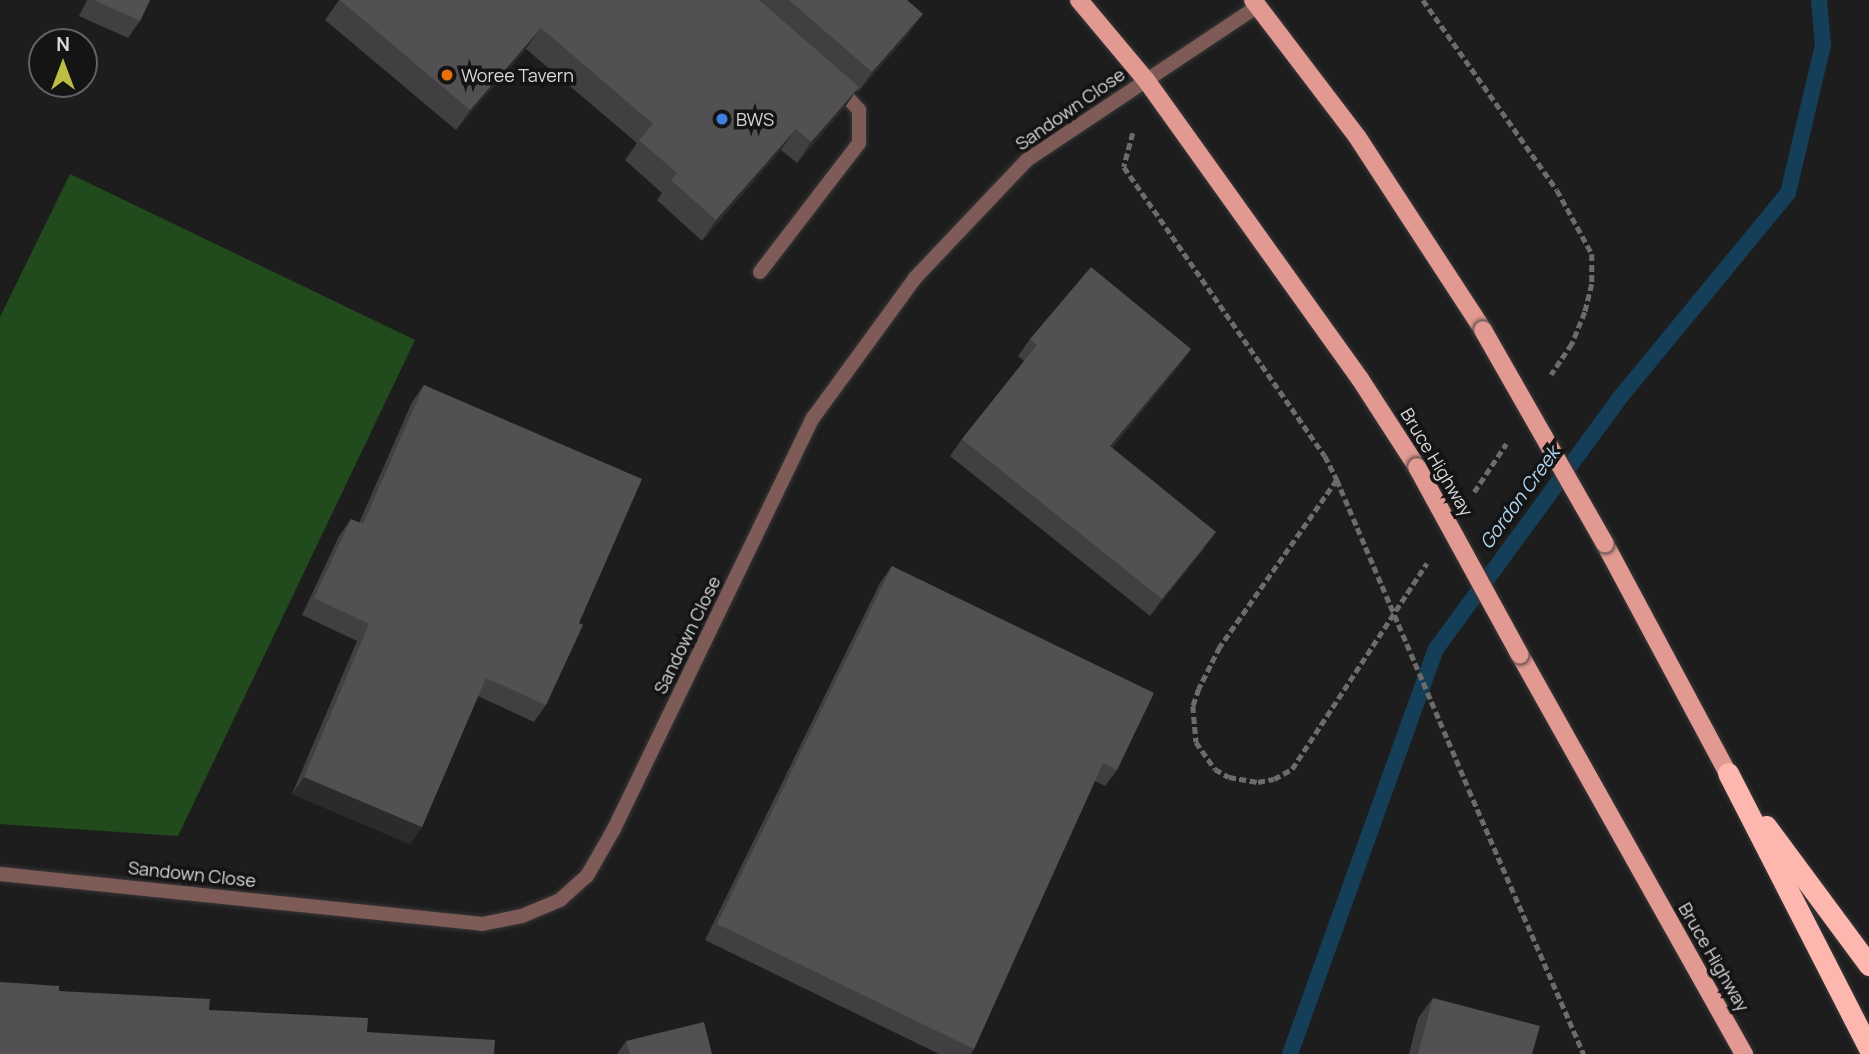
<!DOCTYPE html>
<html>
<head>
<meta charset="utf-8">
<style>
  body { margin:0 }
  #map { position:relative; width:1869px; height:1054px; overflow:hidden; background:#1e1d1e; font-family:Manrope,sans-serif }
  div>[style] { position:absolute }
  .green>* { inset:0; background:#224b1d }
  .stream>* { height:16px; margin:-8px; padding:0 8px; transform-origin:8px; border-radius:8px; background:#153f58 }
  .path>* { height:4.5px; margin-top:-2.25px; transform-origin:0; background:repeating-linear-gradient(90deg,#6d6c6d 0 7px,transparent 0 10.5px) }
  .roads { filter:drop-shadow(0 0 2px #383738) drop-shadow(0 0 2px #383738) }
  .lane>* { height:14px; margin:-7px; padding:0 7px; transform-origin:7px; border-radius:7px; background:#7e5b57 }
  .street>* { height:14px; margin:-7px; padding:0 7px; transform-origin:7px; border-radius:7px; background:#7e5b57 }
  .primary>* { height:18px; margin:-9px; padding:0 9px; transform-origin:9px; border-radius:9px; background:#e29991 }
  .highway>* { height:21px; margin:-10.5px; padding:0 10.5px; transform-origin:10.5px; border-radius:10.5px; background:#feb7af }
  .path-bridge>* { height:4.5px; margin-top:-2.25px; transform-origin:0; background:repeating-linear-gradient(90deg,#6d6c6d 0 7px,transparent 0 10.5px) }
  .bridges { filter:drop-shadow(0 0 2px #383738) drop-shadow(0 0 2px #383738) }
  .primary-bridge>* { height:18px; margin:-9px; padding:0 9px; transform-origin:9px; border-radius:9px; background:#e29991 }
  .wall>* { inset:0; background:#413f41 }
  .shaded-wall>* { inset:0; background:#2c2b2c }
  .building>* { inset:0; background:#525052 }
  .dots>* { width:19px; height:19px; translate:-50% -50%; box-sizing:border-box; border:4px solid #151415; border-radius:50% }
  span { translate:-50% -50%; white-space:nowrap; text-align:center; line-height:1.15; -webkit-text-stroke:7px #151415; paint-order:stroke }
  .poi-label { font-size:18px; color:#d9d8d9 }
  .left { translate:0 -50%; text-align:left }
  .street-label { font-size:18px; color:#d9d8d9 }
  .water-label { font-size:19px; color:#b1d7f1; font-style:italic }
  .north { position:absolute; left:28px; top:28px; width:70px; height:70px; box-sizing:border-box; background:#151415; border:2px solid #636263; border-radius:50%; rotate:0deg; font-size:19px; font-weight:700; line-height:28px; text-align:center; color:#d9d8d9 }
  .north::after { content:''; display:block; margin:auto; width:24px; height:32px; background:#bdbf43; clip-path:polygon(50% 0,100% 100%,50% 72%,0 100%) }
</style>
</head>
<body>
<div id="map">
  <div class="green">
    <div style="clip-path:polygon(70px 174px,415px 340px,178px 836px,0 824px,0 317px)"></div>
  </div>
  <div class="stream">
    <div style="left:1290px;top:1054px;width:431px;rotate:-70.2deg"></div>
    <div style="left:1436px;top:649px;width:308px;rotate:-53.8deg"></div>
    <div style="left:1618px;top:400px;width:268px;rotate:-50.6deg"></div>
    <div style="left:1788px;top:193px;width:152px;rotate:-76.7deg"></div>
    <div style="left:1823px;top:45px;width:45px;rotate:-95.1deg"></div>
  </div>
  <div class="path">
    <div style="left:1423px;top:0;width:232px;rotate:54.8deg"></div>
    <div style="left:1557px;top:190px;width:73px;rotate:61.3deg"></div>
    <div style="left:1592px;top:254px;width:30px;rotate:90deg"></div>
    <div style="left:1592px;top:284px;width:29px;rotate:104deg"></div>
    <div style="left:1585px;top:312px;width:35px;rotate:112deg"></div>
    <div style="left:1572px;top:344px;width:37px;rotate:124deg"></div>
    <div style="left:1133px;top:133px;width:35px;rotate:105deg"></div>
    <div style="left:1124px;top:167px;width:352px;rotate:55.2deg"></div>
    <div style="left:1325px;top:456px;width:27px;rotate:63deg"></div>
    <div style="left:1337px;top:480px;width:204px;rotate:125deg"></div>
    <div style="left:1220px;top:647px;width:47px;rotate:116.6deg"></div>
    <div style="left:1199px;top:689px;width:18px;rotate:109deg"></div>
    <div style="left:1193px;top:706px;width:36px;rotate:85deg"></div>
    <div style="left:1196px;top:742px;width:33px;rotate:55deg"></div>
    <div style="left:1215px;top:769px;width:16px;rotate:30deg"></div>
    <div style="left:1229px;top:777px;width:29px;rotate:10deg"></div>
    <div style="left:1258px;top:782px;width:16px;rotate:-11deg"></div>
    <div style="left:1274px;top:779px;width:21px;rotate:-29deg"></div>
    <div style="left:1292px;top:769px;width:246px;rotate:-56.8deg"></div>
    <div style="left:1474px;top:492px;width:58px;rotate:-56.3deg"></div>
    <div style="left:1469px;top:790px;width:288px;rotate:66.5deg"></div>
  </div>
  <div class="roads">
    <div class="lane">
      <div style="left:760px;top:272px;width:163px;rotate:-52.5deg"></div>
      <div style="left:859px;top:143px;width:33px;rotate:-90deg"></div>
      <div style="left:859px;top:110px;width:30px;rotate:-132deg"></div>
    </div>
    <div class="street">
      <div style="left:0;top:874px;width:485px;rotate:5.9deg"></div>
      <div style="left:482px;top:924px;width:41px;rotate:-11.3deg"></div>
      <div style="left:522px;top:916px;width:41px;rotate:-22.8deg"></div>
      <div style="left:560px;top:900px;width:36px;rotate:-42deg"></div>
      <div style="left:587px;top:876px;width:54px;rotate:-60.1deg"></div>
      <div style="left:614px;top:829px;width:457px;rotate:-64.2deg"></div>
      <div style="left:813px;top:418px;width:173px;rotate:-53.9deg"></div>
      <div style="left:915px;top:278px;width:163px;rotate:-46.5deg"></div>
      <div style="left:1027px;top:160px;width:278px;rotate:-33.7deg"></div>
    </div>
    <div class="primary">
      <div style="left:1079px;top:0;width:104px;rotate:50.1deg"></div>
      <div style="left:1146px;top:80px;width:368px;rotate:54.4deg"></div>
      <div style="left:1360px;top:379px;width:105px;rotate:57.1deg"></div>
      <div style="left:1253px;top:0;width:173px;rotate:52.7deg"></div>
      <div style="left:1358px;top:138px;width:229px;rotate:56.9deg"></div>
      <div style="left:1605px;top:544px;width:260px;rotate:61.8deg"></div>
      <div style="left:1520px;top:655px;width:458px;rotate:60.7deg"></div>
    </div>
    <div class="highway">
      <div style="left:1728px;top:773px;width:310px;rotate:62.9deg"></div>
      <div style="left:1766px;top:826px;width:173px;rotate:53.5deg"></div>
    </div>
  </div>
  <div class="path-bridge">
    <div style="left:1337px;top:480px;width:337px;rotate:66.9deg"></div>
  </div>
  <div class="bridges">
    <div class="primary-bridge">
      <div style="left:1483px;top:330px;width:246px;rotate:60.3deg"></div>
      <div style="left:1417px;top:467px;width:214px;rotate:61.3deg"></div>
    </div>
  </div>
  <div class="wall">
    <div style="clip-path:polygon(87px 0,150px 0,140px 21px,128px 38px,79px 16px)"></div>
    <div style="clip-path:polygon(339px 0,907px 0,909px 34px,858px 92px,856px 91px,845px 107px,797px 163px,781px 150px,702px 241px,657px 200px,662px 193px,625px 160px,637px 143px,526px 49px,456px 130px,325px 20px)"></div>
    <div style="clip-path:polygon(1030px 339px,1191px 349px,1179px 366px,1112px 448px,1204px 549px,1150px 616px,950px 456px,962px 439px,1024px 361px,1018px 356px)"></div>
    <div style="clip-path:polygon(424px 385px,579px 623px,546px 705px,534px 722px,478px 696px,422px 827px,410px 844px,292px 794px,357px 641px,302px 615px,339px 536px,351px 519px,359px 523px,412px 402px)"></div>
    <div style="clip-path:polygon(892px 566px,1117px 770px,1105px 786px,1095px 781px,974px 1049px,971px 1054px,939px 1054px,705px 940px,880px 583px)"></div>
    <div style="clip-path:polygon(1433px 998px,1532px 1054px,1409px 1054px,1418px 1018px)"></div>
    <div style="clip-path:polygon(626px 1041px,712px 1054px,617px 1054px)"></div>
  </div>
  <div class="shaded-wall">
    <div style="clip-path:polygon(923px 14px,909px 34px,858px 92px,872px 72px)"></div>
    <div style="clip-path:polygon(541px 28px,526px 49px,456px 130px,470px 110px)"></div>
    <div style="clip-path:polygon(859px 87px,845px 107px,797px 163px,811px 142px)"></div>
    <div style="clip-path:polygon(796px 129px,781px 150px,702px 241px,716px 220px)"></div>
    <div style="clip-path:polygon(1191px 349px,1179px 366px,1099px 463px,1110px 446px)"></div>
    <div style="clip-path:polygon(1216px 532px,1204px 549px,1150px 616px,1162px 599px)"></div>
    <div style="clip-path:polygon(304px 777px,422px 827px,410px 844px,292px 794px)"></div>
  </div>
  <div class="building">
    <div style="clip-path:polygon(94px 0,150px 0,140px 21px)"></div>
    <div style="clip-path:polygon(340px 0,759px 0,859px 87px,811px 142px,796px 129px,716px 220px,671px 180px,677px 173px,639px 140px,653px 124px,541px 28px,470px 110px)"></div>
    <div style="clip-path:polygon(789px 0,907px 0,923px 14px,872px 72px)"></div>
    <div style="clip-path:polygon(1091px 267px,1191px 349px,1110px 446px,1216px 532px,1162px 599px,962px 439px,1037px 345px,1030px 339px)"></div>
    <div style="clip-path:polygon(424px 385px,642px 479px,579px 623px,583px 625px,546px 705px,486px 678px,422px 827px,304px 777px,369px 624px,314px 598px,351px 519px,363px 524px)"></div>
    <div style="clip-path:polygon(892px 566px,1154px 693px,1117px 770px,1103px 763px,974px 1049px,717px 924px)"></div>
    <div style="clip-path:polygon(0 982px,59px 986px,59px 991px,210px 999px,209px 1010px,368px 1018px,367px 1032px,495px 1040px,494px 1054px,0 1054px)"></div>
    <div style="clip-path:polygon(1433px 998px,1540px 1026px,1532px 1054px,1418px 1054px)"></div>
    <div style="clip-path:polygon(704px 1022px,712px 1054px,630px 1054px,626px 1041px)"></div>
  </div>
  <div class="dots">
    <div style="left:447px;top:75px;background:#e8710a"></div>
    <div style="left:722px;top:119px;background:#3f7fe0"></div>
  </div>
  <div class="poi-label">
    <span class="left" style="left:461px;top:75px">Woree Tavern</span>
    <span class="left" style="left:736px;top:119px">BWS</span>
  </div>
  <div class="street-label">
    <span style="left:1070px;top:109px;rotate:-35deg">Sandown Close</span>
    <span style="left:1437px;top:462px;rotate:59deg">Bruce Highway</span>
    <span style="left:687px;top:635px;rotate:-64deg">Sandown Close</span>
    <span style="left:192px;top:874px;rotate:6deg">Sandown Close</span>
    <span style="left:1714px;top:957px;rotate:60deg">Bruce Highway</span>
  </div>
  <div class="water-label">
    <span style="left:1520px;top:498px;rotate:-54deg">Gordon Creek</span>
  </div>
  <div class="north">N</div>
</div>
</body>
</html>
